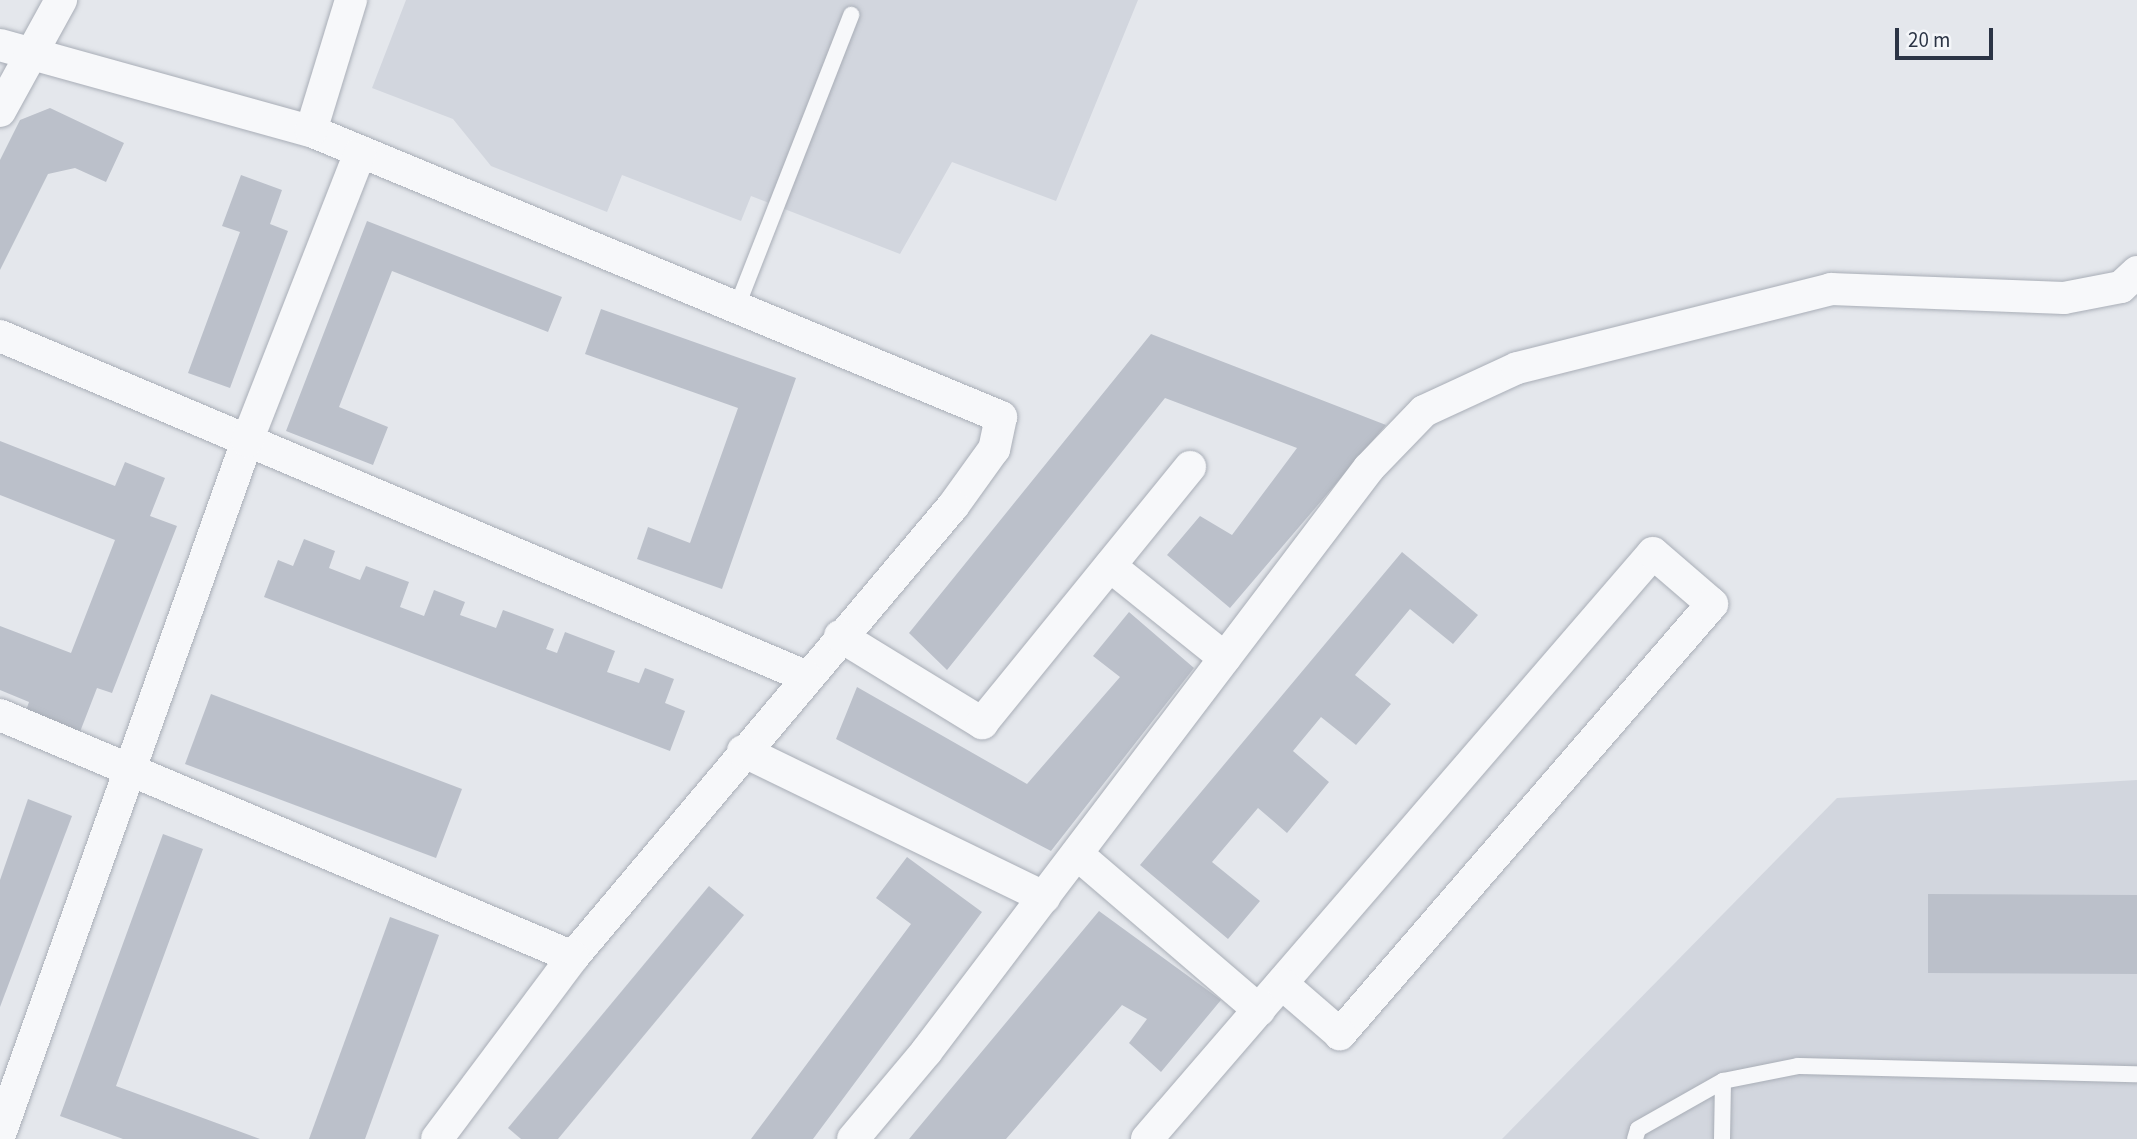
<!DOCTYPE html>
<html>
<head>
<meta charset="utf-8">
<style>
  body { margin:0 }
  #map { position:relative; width:2137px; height:1139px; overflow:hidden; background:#e4e7ec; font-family:"Source Sans 3",sans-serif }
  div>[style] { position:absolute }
  .built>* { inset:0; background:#d2d6de }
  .building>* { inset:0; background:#bbc0ca }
  .roads { filter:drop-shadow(0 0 2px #a9aeb7) drop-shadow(0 0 2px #a9aeb7) }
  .lane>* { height:16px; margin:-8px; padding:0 8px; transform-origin:8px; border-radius:8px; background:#f7f8fa }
  .street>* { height:32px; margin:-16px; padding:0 16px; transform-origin:16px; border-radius:16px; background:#f7f8fa }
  span { translate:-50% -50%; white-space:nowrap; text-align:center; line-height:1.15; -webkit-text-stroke:5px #f4f6f9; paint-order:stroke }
  .scale { position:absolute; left:1895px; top:28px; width:98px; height:32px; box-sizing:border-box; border:4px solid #2b3445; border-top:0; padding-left:9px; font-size:21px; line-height:24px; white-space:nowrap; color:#2b3445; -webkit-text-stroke:5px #f4f6f9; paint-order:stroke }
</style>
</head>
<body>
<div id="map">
  <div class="built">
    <div style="clip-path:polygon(406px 0,1138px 0,1056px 201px,952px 162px,900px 254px,751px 196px,741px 221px,622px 175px,607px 212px,491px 166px,453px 119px,372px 88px)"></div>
    <div style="clip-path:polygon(2137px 780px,2137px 1139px,1502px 1139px,1837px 798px)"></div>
  </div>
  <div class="building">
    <div style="clip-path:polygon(50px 108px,124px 143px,106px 182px,75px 168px,48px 174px,0 270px,0 160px,20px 120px)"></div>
    <div style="clip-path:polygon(241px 175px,282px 190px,270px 224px,288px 231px,230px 388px,188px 373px,240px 232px,222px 226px)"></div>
    <div style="clip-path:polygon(367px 221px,562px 297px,548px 332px,392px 271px,339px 407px,388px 427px,373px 465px,286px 431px)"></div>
    <div style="clip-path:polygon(601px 309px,796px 378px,722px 589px,637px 559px,648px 527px,690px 543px,738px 408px,585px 354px)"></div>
    <div style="clip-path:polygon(1151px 334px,1386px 425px,1230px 608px,1167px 555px,1200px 516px,1232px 535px,1297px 448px,1165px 398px,947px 670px,909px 633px)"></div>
    <div style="clip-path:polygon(0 441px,115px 486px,125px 462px,165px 478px,150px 516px,177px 526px,112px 693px,97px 688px,78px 737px,24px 716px,29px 702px,0 690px,0 626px,71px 653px,115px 540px,0 495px)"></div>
    <div style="clip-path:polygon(304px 539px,335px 551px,329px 568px,360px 580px,366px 566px,409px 582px,400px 607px,424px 616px,434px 590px,465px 602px,460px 615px,496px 628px,503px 610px,554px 629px,546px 649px,557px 653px,565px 632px,615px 651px,607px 672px,639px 683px,645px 668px,674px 679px,665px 703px,685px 711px,670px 751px,264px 597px,278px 560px,293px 566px)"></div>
    <div style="clip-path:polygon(1402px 552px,1478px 615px,1453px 644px,1410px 609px,1355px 675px,1391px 704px,1356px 745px,1321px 717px,1293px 751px,1329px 782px,1287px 833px,1258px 808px,1212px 862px,1260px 901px,1228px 939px,1140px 865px)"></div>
    <div style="clip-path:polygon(1129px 612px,1194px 668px,1051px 851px,836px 739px,857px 687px,1027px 784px,1120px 677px,1093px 656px)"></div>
    <div style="clip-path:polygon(211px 694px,462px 789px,436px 858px,185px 764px)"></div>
    <div style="clip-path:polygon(28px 799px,72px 816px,0 1007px,0 880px)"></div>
    <div style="clip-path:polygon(163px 834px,203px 849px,116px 1086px,260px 1139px,123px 1139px,60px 1116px)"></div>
    <div style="clip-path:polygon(907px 857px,982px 912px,813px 1139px,751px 1139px,911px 924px,876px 898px)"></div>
    <div style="clip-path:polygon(709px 886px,744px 915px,558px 1139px,521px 1139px,508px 1128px)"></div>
    <div style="clip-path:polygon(1928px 894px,2137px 895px,2137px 974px,1928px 973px)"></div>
    <div style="clip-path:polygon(1099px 911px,1221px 1000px,1161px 1072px,1129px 1043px,1147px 1019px,1122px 1005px,1006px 1139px,909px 1139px)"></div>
    <div style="clip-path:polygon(390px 917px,439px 935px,365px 1139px,309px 1139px)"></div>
  </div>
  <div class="roads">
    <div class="lane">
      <div style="left:736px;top:309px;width:316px;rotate:-68.6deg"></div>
      <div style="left:1635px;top:1139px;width:10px;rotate:-73deg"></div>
      <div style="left:1638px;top:1129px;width:98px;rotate:-29.5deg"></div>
      <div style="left:1723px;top:1081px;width:76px;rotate:-11.3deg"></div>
      <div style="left:1798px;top:1066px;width:339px;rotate:1.4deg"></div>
      <div style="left:1722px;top:1139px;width:58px;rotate:-89deg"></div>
    </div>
    <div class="street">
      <div style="left:0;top:45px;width:323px;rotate:15.5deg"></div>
      <div style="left:311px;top:131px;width:747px;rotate:22.51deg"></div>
      <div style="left:1001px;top:417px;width:33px;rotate:102deg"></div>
      <div style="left:994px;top:449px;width:70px;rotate:125.7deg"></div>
      <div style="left:953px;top:506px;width:590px;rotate:130.12deg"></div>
      <div style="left:573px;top:957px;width:227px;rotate:126.8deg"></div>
      <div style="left:0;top:111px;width:127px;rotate:-61.2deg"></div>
      <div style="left:311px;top:131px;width:137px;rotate:-73deg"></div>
      <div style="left:0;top:336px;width:874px;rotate:22.9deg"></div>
      <div style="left:1110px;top:566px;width:147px;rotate:38.7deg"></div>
      <div style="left:840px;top:636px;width:167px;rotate:31.5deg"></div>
      <div style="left:982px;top:723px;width:330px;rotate:-50.9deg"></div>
      <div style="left:0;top:715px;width:622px;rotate:22.9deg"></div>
      <div style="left:743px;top:751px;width:335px;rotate:25.9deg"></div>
      <div style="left:1077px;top:854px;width:240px;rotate:40.6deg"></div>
      <div style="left:0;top:1134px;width:736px;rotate:-70.38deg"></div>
      <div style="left:247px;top:441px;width:309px;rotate:-68.6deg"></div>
      <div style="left:853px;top:1139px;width:114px;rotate:-50deg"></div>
      <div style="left:926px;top:1052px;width:733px;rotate:-52.82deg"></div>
      <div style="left:1369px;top:468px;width:79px;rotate:-46deg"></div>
      <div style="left:1424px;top:411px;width:102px;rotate:-24.8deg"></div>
      <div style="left:1517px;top:368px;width:324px;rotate:-14.1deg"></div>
      <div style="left:1831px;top:289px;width:233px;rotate:2.2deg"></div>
      <div style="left:2064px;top:298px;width:58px;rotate:-10.9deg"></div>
      <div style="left:2121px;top:287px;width:22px;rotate:-43deg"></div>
      <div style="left:1147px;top:1139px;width:774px;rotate:-49.19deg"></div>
      <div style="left:1653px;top:553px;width:78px;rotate:40.8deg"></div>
      <div style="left:1712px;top:604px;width:569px;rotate:130.86deg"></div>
      <div style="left:1340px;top:1034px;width:77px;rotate:-139.2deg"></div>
    </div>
  </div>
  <div class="scale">20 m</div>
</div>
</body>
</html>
